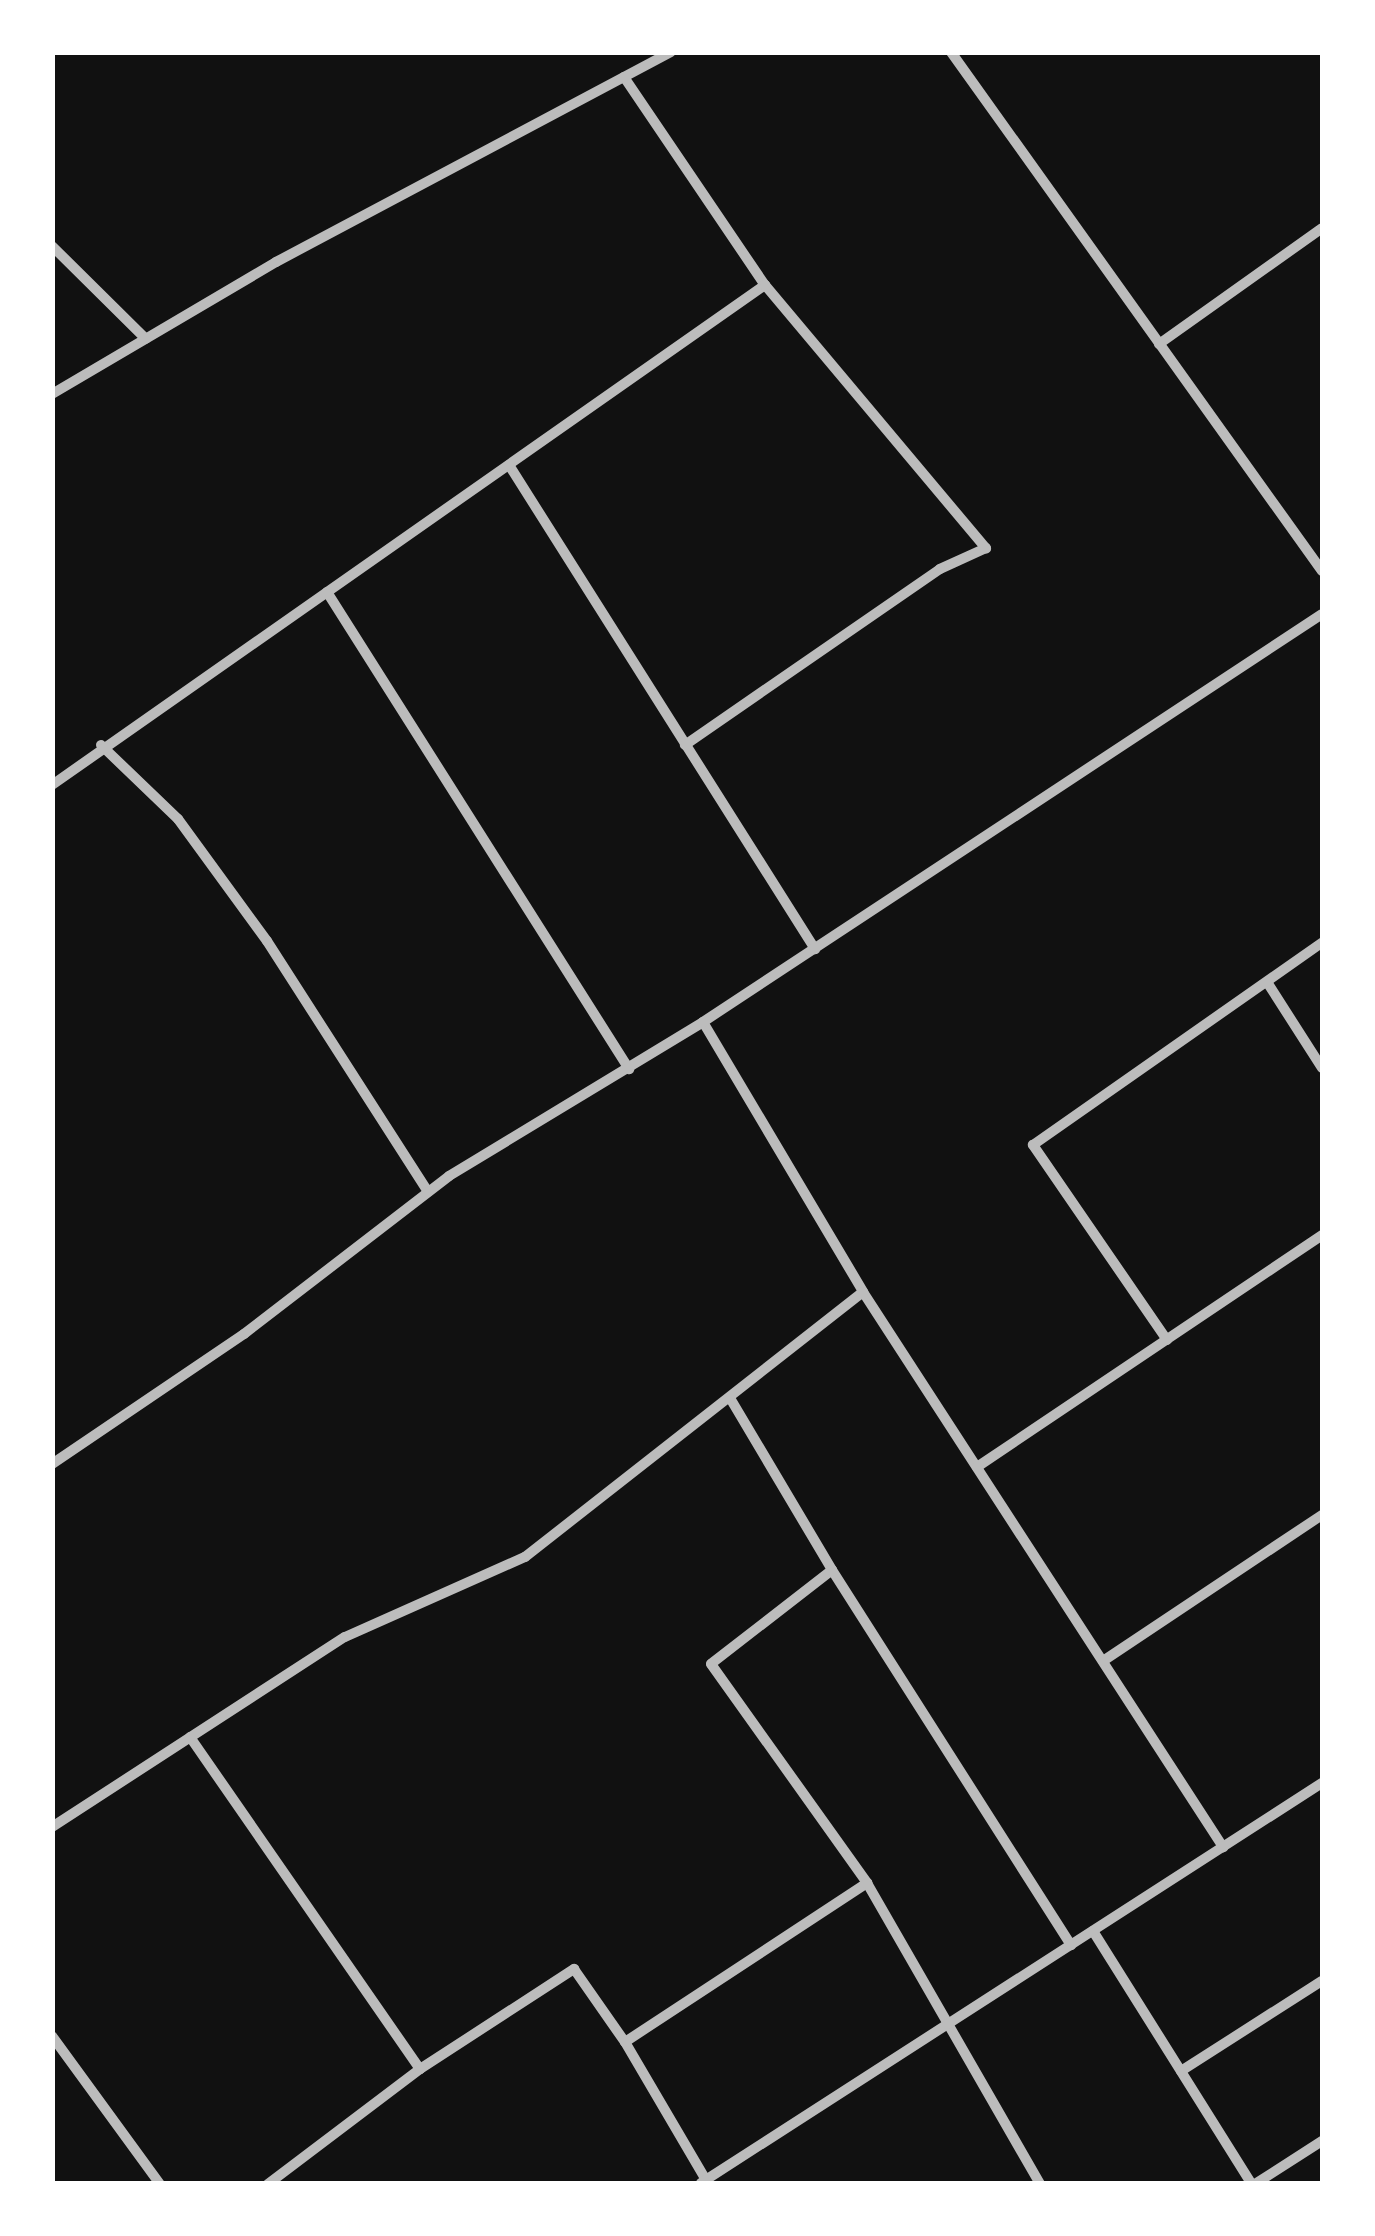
<!DOCTYPE html>
<html>
<head>
<meta charset="utf-8">
<style>
  body { margin:0 }
  #map { position:relative; width:1375px; height:2236px; overflow:hidden; background:#111; font-family:"Source Serif 4",serif }
  div>[style] { position:absolute }
  .minor>* { height:10px; margin:-5px; padding:0 5px; transform-origin:5px; border-radius:5px; background:#bcbcbc }
  span { translate:-50% -50%; white-space:nowrap; text-align:center; line-height:1.15; -webkit-text-stroke:10px #fff; paint-order:stroke }
  .frame { position:absolute; inset:0; border:55px solid #fff; pointer-events:none }
</style>
</head>
<body>
<div id="map">
  <div class="minor">
    <div style="left:951px;top:52px;width:638px;rotate:54.44deg"></div>
    <div style="left:624px;top:77px;width:251px;rotate:55.9deg"></div>
    <div style="left:52px;top:246px;width:132px;rotate:44.7deg"></div>
    <div style="left:1159px;top:344px;width:200px;rotate:-35.4deg"></div>
    <div style="left:52px;top:394px;width:260px;rotate:-30.5deg"></div>
    <div style="left:276px;top:262px;width:447px;rotate:-28deg"></div>
    <div style="left:509px;top:465px;width:573px;rotate:57.7deg"></div>
    <div style="left:327px;top:592px;width:565px;rotate:57.66deg"></div>
    <div style="left:101px;top:745px;width:107px;rotate:43.9deg"></div>
    <div style="left:178px;top:819px;width:151px;rotate:53.9deg"></div>
    <div style="left:267px;top:941px;width:298px;rotate:57.3deg"></div>
    <div style="left:52px;top:785px;width:871px;rotate:-35.04deg"></div>
    <div style="left:765px;top:285px;width:344px;rotate:50deg"></div>
    <div style="left:986px;top:548px;width:51px;rotate:155.5deg"></div>
    <div style="left:940px;top:569px;width:310px;rotate:145.4deg"></div>
    <div style="left:1267px;top:982px;width:102px;rotate:57.4deg"></div>
    <div style="left:703px;top:1022px;width:314px;rotate:59.3deg"></div>
    <div style="left:863px;top:1292px;width:662px;rotate:57.03deg"></div>
    <div style="left:1167px;top:1340px;width:237px;rotate:-124.5deg"></div>
    <div style="left:1033px;top:1145px;width:353px;rotate:-35deg"></div>
    <div style="left:730px;top:1398px;width:200px;rotate:59.3deg"></div>
    <div style="left:832px;top:1570px;width:153px;rotate:142.2deg"></div>
    <div style="left:711px;top:1664px;width:269px;rotate:54.5deg"></div>
    <div style="left:52px;top:1464px;width:232px;rotate:-34.1deg"></div>
    <div style="left:244px;top:1334px;width:259px;rotate:-37.6deg"></div>
    <div style="left:449px;top:1176px;width:297px;rotate:-31.2deg"></div>
    <div style="left:703px;top:1022px;width:741px;rotate:-33.39deg"></div>
    <div style="left:977px;top:1467px;width:416px;rotate:-33.9deg"></div>
    <div style="left:832px;top:1570px;width:445px;rotate:57.5deg"></div>
    <div style="left:1103px;top:1661px;width:263px;rotate:-33.7deg"></div>
    <div style="left:190px;top:1737px;width:404px;rotate:55.3deg"></div>
    <div style="left:420px;top:2069px;width:191px;rotate:142.9deg"></div>
    <div style="left:52px;top:1827px;width:349px;rotate:-33deg"></div>
    <div style="left:345px;top:1637px;width:197px;rotate:-24deg"></div>
    <div style="left:525px;top:1557px;width:429px;rotate:-38.1deg"></div>
    <div style="left:1093px;top:1931px;width:299px;rotate:57.9deg"></div>
    <div style="left:52px;top:2036px;width:183px;rotate:53.9deg"></div>
    <div style="left:420px;top:2069px;width:184px;rotate:-33deg"></div>
    <div style="left:574px;top:1969px;width:89px;rotate:55.1deg"></div>
    <div style="left:1181px;top:2071px;width:167px;rotate:-32.6deg"></div>
    <div style="left:706px;top:2180px;width:160px;rotate:-120.4deg"></div>
    <div style="left:625px;top:2042px;width:290px;rotate:-33.3deg"></div>
    <div style="left:867px;top:1883px;width:347px;rotate:60.1deg"></div>
    <div style="left:701px;top:2183px;width:739px;rotate:-32.79deg"></div>
    <div style="left:1255px;top:2184px;width:80px;rotate:-32.7deg"></div>
  </div>
  <div class="frame"></div>
</div>
</body>
</html>
